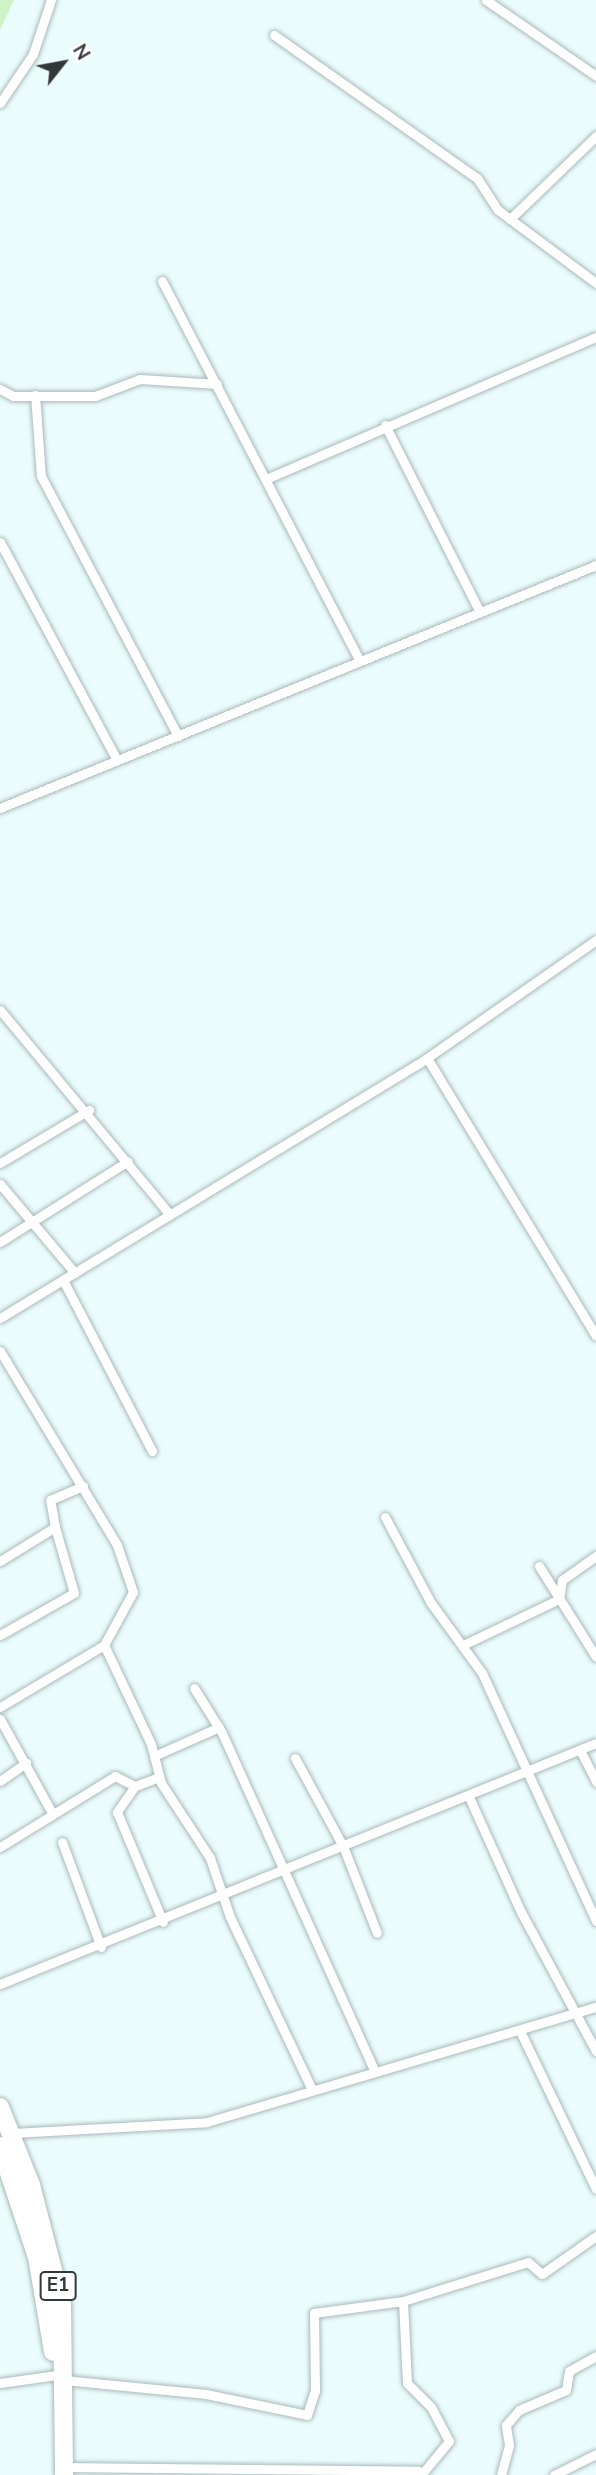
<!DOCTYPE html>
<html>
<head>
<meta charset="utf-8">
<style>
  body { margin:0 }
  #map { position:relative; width:596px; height:2475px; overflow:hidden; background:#ebfcfd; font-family:"Nunito Sans",sans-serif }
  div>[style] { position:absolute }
  .green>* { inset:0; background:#cef3c7 }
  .roads { filter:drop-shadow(0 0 2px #a9b9ba) drop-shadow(0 0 2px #a9b9ba) }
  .street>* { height:9px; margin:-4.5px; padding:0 4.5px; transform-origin:4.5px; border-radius:4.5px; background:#fff }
  .highway>* { height:18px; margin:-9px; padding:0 9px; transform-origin:9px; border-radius:9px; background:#fff }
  span { translate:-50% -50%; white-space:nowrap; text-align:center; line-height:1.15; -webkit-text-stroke:5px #fff; paint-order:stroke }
  .shield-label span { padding:2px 5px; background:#fff; border:2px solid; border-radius:5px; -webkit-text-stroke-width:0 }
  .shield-label { font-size:19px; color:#313838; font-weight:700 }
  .north { position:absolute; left:28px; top:28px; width:70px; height:70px; -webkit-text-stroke:5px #fff; paint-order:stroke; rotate:59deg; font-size:19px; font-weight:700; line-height:28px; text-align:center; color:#313838 }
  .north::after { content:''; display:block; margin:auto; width:24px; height:32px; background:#313838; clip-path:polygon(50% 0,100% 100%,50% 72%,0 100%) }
</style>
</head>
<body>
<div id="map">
  <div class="green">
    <div style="clip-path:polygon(0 0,14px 0,0 30px)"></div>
  </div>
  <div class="roads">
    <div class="street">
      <div style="left:486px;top:0;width:134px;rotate:34.6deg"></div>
      <div style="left:274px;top:35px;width:248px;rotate:35.2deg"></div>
      <div style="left:477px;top:178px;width:38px;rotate:57deg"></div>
      <div style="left:498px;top:210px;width:122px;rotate:36.7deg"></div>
      <div style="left:0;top:103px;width:59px;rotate:-56deg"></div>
      <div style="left:33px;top:54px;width:57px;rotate:-71.6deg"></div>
      <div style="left:510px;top:219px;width:120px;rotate:-44deg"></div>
      <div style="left:162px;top:281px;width:428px;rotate:62.5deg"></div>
      <div style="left:0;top:389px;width:15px;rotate:28deg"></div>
      <div style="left:13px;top:396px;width:82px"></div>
      <div style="left:95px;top:396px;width:48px;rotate:-20.7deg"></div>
      <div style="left:140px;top:379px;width:77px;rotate:3.7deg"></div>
      <div style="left:35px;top:395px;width:81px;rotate:85.8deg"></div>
      <div style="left:41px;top:476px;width:294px;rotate:62.2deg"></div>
      <div style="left:385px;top:425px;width:210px;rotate:63.1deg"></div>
      <div style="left:268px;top:478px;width:357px;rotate:-23.3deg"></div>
      <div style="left:0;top:542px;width:247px;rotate:61.8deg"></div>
      <div style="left:0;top:808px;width:644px;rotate:-22.18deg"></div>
      <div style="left:0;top:1010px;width:266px;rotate:50.3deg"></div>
      <div style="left:427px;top:1058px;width:325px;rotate:58.7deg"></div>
      <div style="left:0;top:1163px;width:104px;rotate:-30.8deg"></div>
      <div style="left:0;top:1184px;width:116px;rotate:49.9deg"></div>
      <div style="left:0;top:1242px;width:151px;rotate:-32.3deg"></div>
      <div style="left:63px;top:1280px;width:193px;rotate:62.5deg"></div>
      <div style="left:0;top:1318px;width:500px;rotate:-31.3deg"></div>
      <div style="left:427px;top:1058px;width:206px;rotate:-34.9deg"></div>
      <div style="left:0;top:1351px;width:227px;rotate:58.9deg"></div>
      <div style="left:117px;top:1545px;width:50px;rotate:71.2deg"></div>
      <div style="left:133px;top:1592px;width:60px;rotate:118.7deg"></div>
      <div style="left:104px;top:1645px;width:110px;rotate:64.6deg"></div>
      <div style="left:151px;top:1744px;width:40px;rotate:75.6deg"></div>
      <div style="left:161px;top:1783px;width:90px;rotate:56.8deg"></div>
      <div style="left:210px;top:1858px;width:62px;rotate:71.3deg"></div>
      <div style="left:230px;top:1917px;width:191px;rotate:64.6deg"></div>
      <div style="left:385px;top:1517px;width:98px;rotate:61.9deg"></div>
      <div style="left:431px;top:1603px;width:87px;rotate:53.9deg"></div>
      <div style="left:482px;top:1673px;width:273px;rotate:65.3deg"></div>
      <div style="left:0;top:1561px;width:65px;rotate:-31.7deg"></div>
      <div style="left:55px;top:1527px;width:27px;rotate:-100deg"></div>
      <div style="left:50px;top:1500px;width:36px;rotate:-23deg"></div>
      <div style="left:539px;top:1566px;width:107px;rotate:57.9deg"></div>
      <div style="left:0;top:1635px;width:85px;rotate:-29.6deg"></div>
      <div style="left:74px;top:1593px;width:69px;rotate:-106.1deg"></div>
      <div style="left:463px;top:1645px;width:106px;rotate:-25.6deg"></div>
      <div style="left:559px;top:1599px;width:19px;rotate:-81deg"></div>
      <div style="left:562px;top:1580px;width:42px;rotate:-35.2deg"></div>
      <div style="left:194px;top:1688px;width:53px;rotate:58.1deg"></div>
      <div style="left:222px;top:1733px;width:369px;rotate:65.7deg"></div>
      <div style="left:0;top:1707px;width:121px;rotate:-30.8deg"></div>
      <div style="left:0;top:1719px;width:107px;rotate:61deg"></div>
      <div style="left:580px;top:1750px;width:36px;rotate:63deg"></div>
      <div style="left:154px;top:1756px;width:71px;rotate:-24deg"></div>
      <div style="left:295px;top:1758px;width:100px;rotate:61.4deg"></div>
      <div style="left:343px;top:1846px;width:93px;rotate:68.7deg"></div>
      <div style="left:159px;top:1777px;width:26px;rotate:159deg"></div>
      <div style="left:135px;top:1786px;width:32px;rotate:125deg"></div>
      <div style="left:117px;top:1812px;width:119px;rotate:67.3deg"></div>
      <div style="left:0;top:1781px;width:32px;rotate:-35deg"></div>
      <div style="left:469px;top:1797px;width:126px;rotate:65.7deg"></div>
      <div style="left:521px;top:1912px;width:158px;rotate:61.7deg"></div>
      <div style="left:62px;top:1842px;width:112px;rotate:69.6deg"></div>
      <div style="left:0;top:1847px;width:135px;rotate:-31.7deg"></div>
      <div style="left:115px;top:1776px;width:22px;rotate:27deg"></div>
      <div style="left:0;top:1984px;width:643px;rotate:-22.02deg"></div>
      <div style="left:520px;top:2031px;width:175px;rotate:64.3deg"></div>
      <div style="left:13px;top:2133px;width:194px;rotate:-3.2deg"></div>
      <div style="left:207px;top:2122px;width:406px;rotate:-16.5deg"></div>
      <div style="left:64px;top:2380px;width:143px;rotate:5.6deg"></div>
      <div style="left:206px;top:2394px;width:103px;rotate:11.7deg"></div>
      <div style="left:307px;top:2415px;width:25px;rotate:-72deg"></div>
      <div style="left:315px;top:2391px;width:78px;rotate:-90.7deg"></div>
      <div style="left:314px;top:2313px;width:90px;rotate:-7.7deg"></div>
      <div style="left:0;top:2383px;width:57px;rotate:-8.1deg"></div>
      <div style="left:64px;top:2467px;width:354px;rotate:0.6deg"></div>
      <div style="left:421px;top:2475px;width:44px;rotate:-50.5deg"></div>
      <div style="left:449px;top:2441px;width:38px;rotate:-118deg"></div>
      <div style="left:431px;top:2407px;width:34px;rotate:-135deg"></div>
      <div style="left:407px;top:2383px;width:82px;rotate:-92.8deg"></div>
      <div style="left:403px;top:2301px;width:131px;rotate:-17.3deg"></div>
      <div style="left:528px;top:2262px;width:18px;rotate:41deg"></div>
      <div style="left:542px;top:2274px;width:66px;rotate:-35.1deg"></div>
      <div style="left:501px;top:2475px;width:31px;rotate:-75deg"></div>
      <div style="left:509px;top:2445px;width:20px;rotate:-99deg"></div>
      <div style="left:506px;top:2425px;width:20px;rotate:-49deg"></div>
      <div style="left:519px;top:2410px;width:51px;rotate:-23.1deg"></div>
      <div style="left:566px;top:2390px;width:19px;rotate:-81deg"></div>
      <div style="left:569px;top:2371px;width:31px;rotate:-29deg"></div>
      <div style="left:554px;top:2475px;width:47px;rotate:-26.6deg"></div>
    </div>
    <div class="highway">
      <div style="left:0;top:2107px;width:84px;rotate:68.3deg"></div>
      <div style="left:31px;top:2185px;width:124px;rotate:75.5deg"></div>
      <div style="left:62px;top:2305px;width:170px;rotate:89.3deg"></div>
      <div style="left:0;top:2146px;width:117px;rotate:71.6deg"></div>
      <div style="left:37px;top:2257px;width:96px;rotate:80.4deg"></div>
    </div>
  </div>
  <div class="shield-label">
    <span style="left:58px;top:2286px">E1</span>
  </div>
  <div class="north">N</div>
</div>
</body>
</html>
